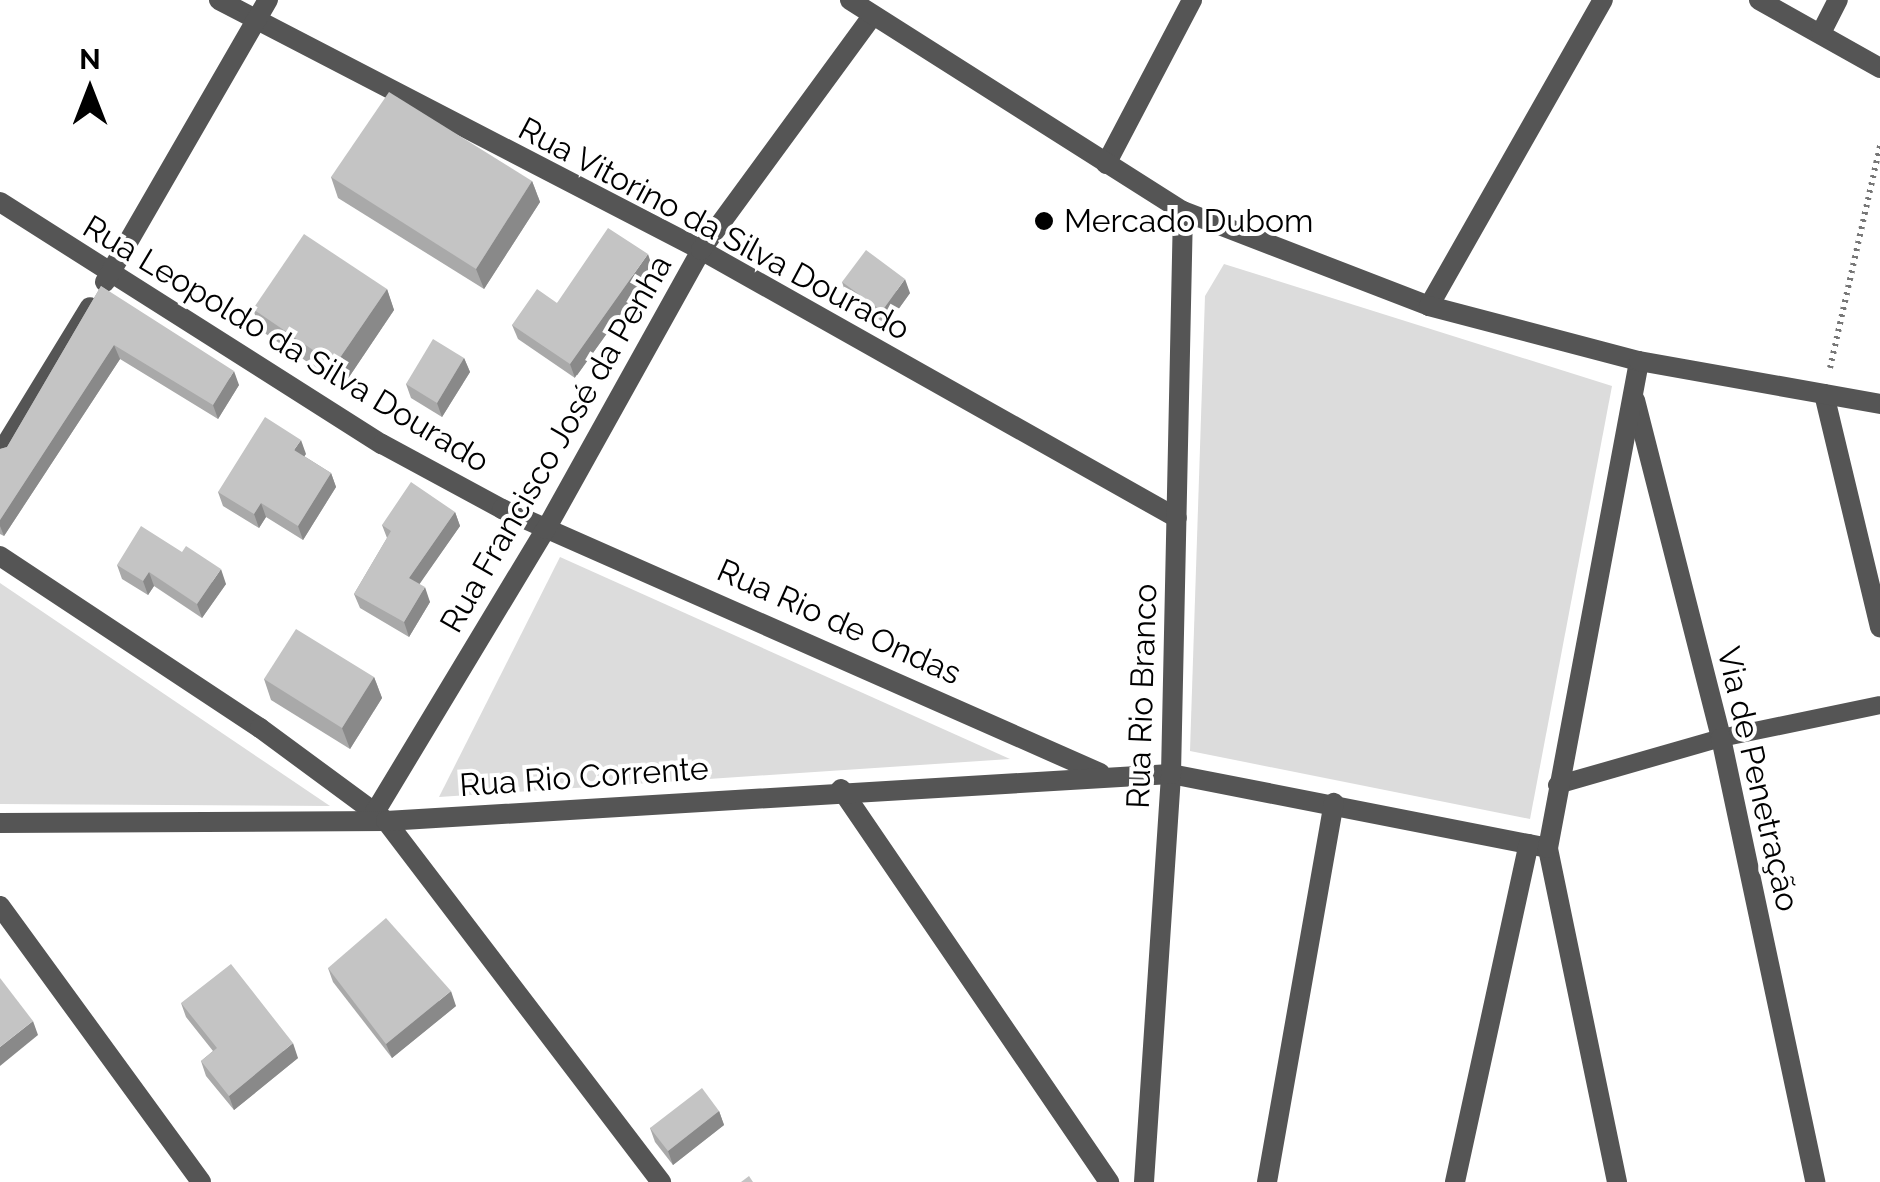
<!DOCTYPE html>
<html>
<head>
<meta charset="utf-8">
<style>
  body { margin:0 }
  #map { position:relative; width:1880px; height:1182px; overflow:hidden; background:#fff; font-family:Raleway,sans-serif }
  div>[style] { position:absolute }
  .green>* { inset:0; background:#dcdcdc }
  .path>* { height:6px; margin-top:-3px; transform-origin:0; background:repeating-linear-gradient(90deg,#777 0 2.5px,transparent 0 7.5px) }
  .service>* { height:18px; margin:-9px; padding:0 9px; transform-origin:9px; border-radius:9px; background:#555 }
  .minor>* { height:20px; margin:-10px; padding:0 10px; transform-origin:10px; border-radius:10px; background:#555 }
  .tertiary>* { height:20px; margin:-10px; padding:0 10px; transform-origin:10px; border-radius:10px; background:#555 }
  .wall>* { inset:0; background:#a9a9a9 }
  .shaded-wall>* { inset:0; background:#898989 }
  .building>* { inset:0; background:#c4c4c4 }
  .dots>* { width:28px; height:28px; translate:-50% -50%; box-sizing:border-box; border:5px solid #fff; border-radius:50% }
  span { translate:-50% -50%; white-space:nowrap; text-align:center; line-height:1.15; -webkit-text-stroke:8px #fff; paint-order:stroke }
  .poi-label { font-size:32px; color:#000 }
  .left { translate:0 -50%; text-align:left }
  .street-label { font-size:32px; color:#000 }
  .north { position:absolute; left:40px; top:40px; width:100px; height:100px; -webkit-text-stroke:8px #fff; paint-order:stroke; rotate:0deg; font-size:28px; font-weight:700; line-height:40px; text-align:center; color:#000 }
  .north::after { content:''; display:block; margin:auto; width:35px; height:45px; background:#000; clip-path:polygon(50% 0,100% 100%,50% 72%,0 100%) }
</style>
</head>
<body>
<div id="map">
  <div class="green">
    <div style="clip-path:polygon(1224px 264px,1612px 386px,1530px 819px,1190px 751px,1205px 296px)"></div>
    <div style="clip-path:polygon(560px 557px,1010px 759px,439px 797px)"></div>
    <div style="clip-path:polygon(0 583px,330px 806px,0 804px)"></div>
  </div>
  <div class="path">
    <div style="left:1830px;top:368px;width:228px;rotate:-77.3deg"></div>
  </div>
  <div class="service">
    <div style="left:1557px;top:785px;width:171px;rotate:-16deg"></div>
    <div style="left:1721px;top:738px;width:162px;rotate:-11.7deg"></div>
  </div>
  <div class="minor">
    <div style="left:219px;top:0;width:543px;rotate:27.41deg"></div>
    <div style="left:701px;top:250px;width:546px;rotate:29.38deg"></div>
    <div style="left:1759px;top:0;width:139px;rotate:29.3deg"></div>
    <div style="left:1821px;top:33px;width:37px;rotate:-63deg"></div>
    <div style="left:1106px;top:164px;width:185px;rotate:-62.3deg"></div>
    <div style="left:0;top:202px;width:452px;rotate:32.4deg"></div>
    <div style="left:382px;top:444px;width:136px;rotate:28.4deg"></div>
    <div style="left:502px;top:509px;width:654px;rotate:23.82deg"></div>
    <div style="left:105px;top:282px;width:326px;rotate:-60deg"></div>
    <div style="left:1429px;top:306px;width:352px;rotate:-60.4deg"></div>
    <div style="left:1824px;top:394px;width:240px;rotate:76.5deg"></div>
    <div style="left:1635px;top:400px;width:349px;rotate:75.7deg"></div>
    <div style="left:1721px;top:738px;width:454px;rotate:78deg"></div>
    <div style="left:0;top:454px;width:172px;rotate:-58.5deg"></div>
    <div style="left:0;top:556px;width:312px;rotate:33.5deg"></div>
    <div style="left:260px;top:728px;width:157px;rotate:36.4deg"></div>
    <div style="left:386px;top:821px;width:454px;rotate:52.7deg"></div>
    <div style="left:841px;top:789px;width:476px;rotate:55.7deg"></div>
    <div style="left:375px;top:812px;width:331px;rotate:-58.9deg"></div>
    <div style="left:546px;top:529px;width:319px;rotate:-60.9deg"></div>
    <div style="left:701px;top:250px;width:290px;rotate:-53.8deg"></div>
    <div style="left:0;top:823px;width:386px;rotate:-0.3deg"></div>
    <div style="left:386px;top:821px;width:786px;rotate:-3.43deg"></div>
    <div style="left:1171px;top:774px;width:384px;rotate:11.1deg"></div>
    <div style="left:0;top:906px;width:341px;rotate:53.9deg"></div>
    <div style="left:1144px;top:1182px;width:409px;rotate:-86.2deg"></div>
    <div style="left:1171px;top:774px;width:563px;rotate:-88.78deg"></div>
    <div style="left:1267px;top:1182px;width:385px;rotate:-80deg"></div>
    <div style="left:1455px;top:1182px;width:346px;rotate:-77.7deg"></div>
    <div style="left:1617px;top:1182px;width:341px;rotate:-101.7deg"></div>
    <div style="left:1548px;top:848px;width:495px;rotate:-79.4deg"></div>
  </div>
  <div class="tertiary">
    <div style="left:850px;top:0;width:394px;rotate:32.4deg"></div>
    <div style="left:1183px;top:211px;width:264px;rotate:21.1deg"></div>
    <div style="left:1429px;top:306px;width:217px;rotate:14.7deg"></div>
    <div style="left:1639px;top:361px;width:245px;rotate:10.1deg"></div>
  </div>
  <div class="wall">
    <div style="clip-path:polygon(331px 177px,532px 181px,540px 202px,484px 289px,338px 198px)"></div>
    <div style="clip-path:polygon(653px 269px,575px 378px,518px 339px,512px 325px,557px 303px)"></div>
    <div style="clip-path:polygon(842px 282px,910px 293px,887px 325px,847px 297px)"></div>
    <div style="clip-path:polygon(101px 286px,239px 385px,218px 419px,120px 359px,4px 536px,0 534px,0 449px,7px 447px)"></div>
    <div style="clip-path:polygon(387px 289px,394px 310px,343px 386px,260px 330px,253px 309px)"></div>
    <div style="clip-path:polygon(464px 358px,470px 372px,442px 417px,411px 398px,406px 384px)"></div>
    <div style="clip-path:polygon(306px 454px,304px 456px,331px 473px,336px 487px,303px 540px,266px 517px,259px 528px,223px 506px,218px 492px)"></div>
    <div style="clip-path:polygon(455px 512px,460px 526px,419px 584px,430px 602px,409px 637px,360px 608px,354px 594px,387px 538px,382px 525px)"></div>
    <div style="clip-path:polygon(117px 565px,226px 584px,202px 618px,154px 586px,148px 595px,122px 579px)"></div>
    <div style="clip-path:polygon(374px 677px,382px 698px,350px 749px,271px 700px,264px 679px)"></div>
    <div style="clip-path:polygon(328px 968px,456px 1006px,392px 1058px,333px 982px)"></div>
    <div style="clip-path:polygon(181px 1003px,298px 1058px,234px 1110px,206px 1076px,201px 1061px,213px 1051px,186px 1017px)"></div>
    <div style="clip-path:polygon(719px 1111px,724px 1125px,673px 1165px,655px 1142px,650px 1128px)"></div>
  </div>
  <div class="shaded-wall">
    <div style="clip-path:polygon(532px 181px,540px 202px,484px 289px,476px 269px)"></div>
    <div style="clip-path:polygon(648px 254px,653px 269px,575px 378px,570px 364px)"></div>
    <div style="clip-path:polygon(905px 279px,910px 293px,887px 325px,882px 311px)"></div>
    <div style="clip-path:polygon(387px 289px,394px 310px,343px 386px,335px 365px)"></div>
    <div style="clip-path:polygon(114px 345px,120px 359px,4px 536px,0 526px,0 520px)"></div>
    <div style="clip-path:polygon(464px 358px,470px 372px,442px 417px,437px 403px)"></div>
    <div style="clip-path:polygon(234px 371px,239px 385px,218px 419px,213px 405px)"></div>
    <div style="clip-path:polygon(301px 440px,306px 454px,299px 464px,294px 450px)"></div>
    <div style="clip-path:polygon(331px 473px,336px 487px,303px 540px,298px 526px)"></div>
    <div style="clip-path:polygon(261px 503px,266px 517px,259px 528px,254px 514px)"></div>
    <div style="clip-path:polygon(455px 512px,460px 526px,414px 592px,409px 578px)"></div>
    <div style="clip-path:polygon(221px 569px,226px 584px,202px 618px,197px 604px)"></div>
    <div style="clip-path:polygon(149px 572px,154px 586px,148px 595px,143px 581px)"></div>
    <div style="clip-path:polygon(425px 587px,430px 602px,409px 637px,404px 622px)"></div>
    <div style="clip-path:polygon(374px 677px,382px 698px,350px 749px,342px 728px)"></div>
    <div style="clip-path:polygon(451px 991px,456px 1006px,392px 1058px,386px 1044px)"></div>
    <div style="clip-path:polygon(33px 1021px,38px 1035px,0 1066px,0 1047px)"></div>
    <div style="clip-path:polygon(293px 1043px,298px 1058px,234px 1110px,229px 1096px)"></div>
    <div style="clip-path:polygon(719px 1111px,724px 1125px,673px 1165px,668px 1151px)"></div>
  </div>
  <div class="building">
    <div style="clip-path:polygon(389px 92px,532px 181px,476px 269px,331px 177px)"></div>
    <div style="clip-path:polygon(608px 228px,648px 254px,570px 364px,512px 325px,537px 289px,557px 303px)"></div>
    <div style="clip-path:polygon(304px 234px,387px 289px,335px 365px,253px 309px)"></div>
    <div style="clip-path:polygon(866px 250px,905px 279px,882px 311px,842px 282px)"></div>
    <div style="clip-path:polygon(101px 286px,234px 371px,213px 405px,114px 345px,0 520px,0 449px,7px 447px)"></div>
    <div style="clip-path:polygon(433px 339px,464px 358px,437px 403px,406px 384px)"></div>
    <div style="clip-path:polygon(265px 417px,301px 440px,294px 450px,331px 473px,298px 526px,261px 503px,254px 514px,218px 492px)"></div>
    <div style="clip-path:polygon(411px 482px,455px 512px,409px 578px,425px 587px,404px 622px,354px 594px,391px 531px,382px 525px)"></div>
    <div style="clip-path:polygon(141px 526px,182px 552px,186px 546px,221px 569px,197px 604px,149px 572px,143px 581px,117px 565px)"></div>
    <div style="clip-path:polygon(296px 629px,374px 677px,342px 728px,264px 679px)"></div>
    <div style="clip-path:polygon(386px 918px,451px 991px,386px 1044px,328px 968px)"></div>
    <div style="clip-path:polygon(231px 964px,293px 1043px,229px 1096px,201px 1061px,217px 1048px,181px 1003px)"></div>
    <div style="clip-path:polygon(0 978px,33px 1021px,0 1047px)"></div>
    <div style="clip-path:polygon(702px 1088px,719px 1111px,668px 1151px,650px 1128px)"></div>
    <div style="clip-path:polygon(749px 1176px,753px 1182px,741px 1182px)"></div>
  </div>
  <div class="dots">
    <div style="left:1044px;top:221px;background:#000"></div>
  </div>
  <div class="poi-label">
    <span class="left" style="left:1064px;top:221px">Mercado Dubom</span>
  </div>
  <div class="street-label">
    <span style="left:714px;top:229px;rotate:28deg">Rua Vitorino da Silva Dourado</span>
    <span style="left:286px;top:344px;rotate:31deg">Rua Leopoldo da Silva Dourado</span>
    <span style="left:556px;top:444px;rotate:-60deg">Rua Francisco José da Penha</span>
    <span style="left:839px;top:622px;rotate:24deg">Rua Rio de Ondas</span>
    <span style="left:1142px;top:696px;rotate:-88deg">Rua Rio Branco</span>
    <span style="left:584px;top:777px;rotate:-4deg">Rua Rio Corrente</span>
    <span style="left:1758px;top:779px;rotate:77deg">Via de Penetração</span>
  </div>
  <div class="north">N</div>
</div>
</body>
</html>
